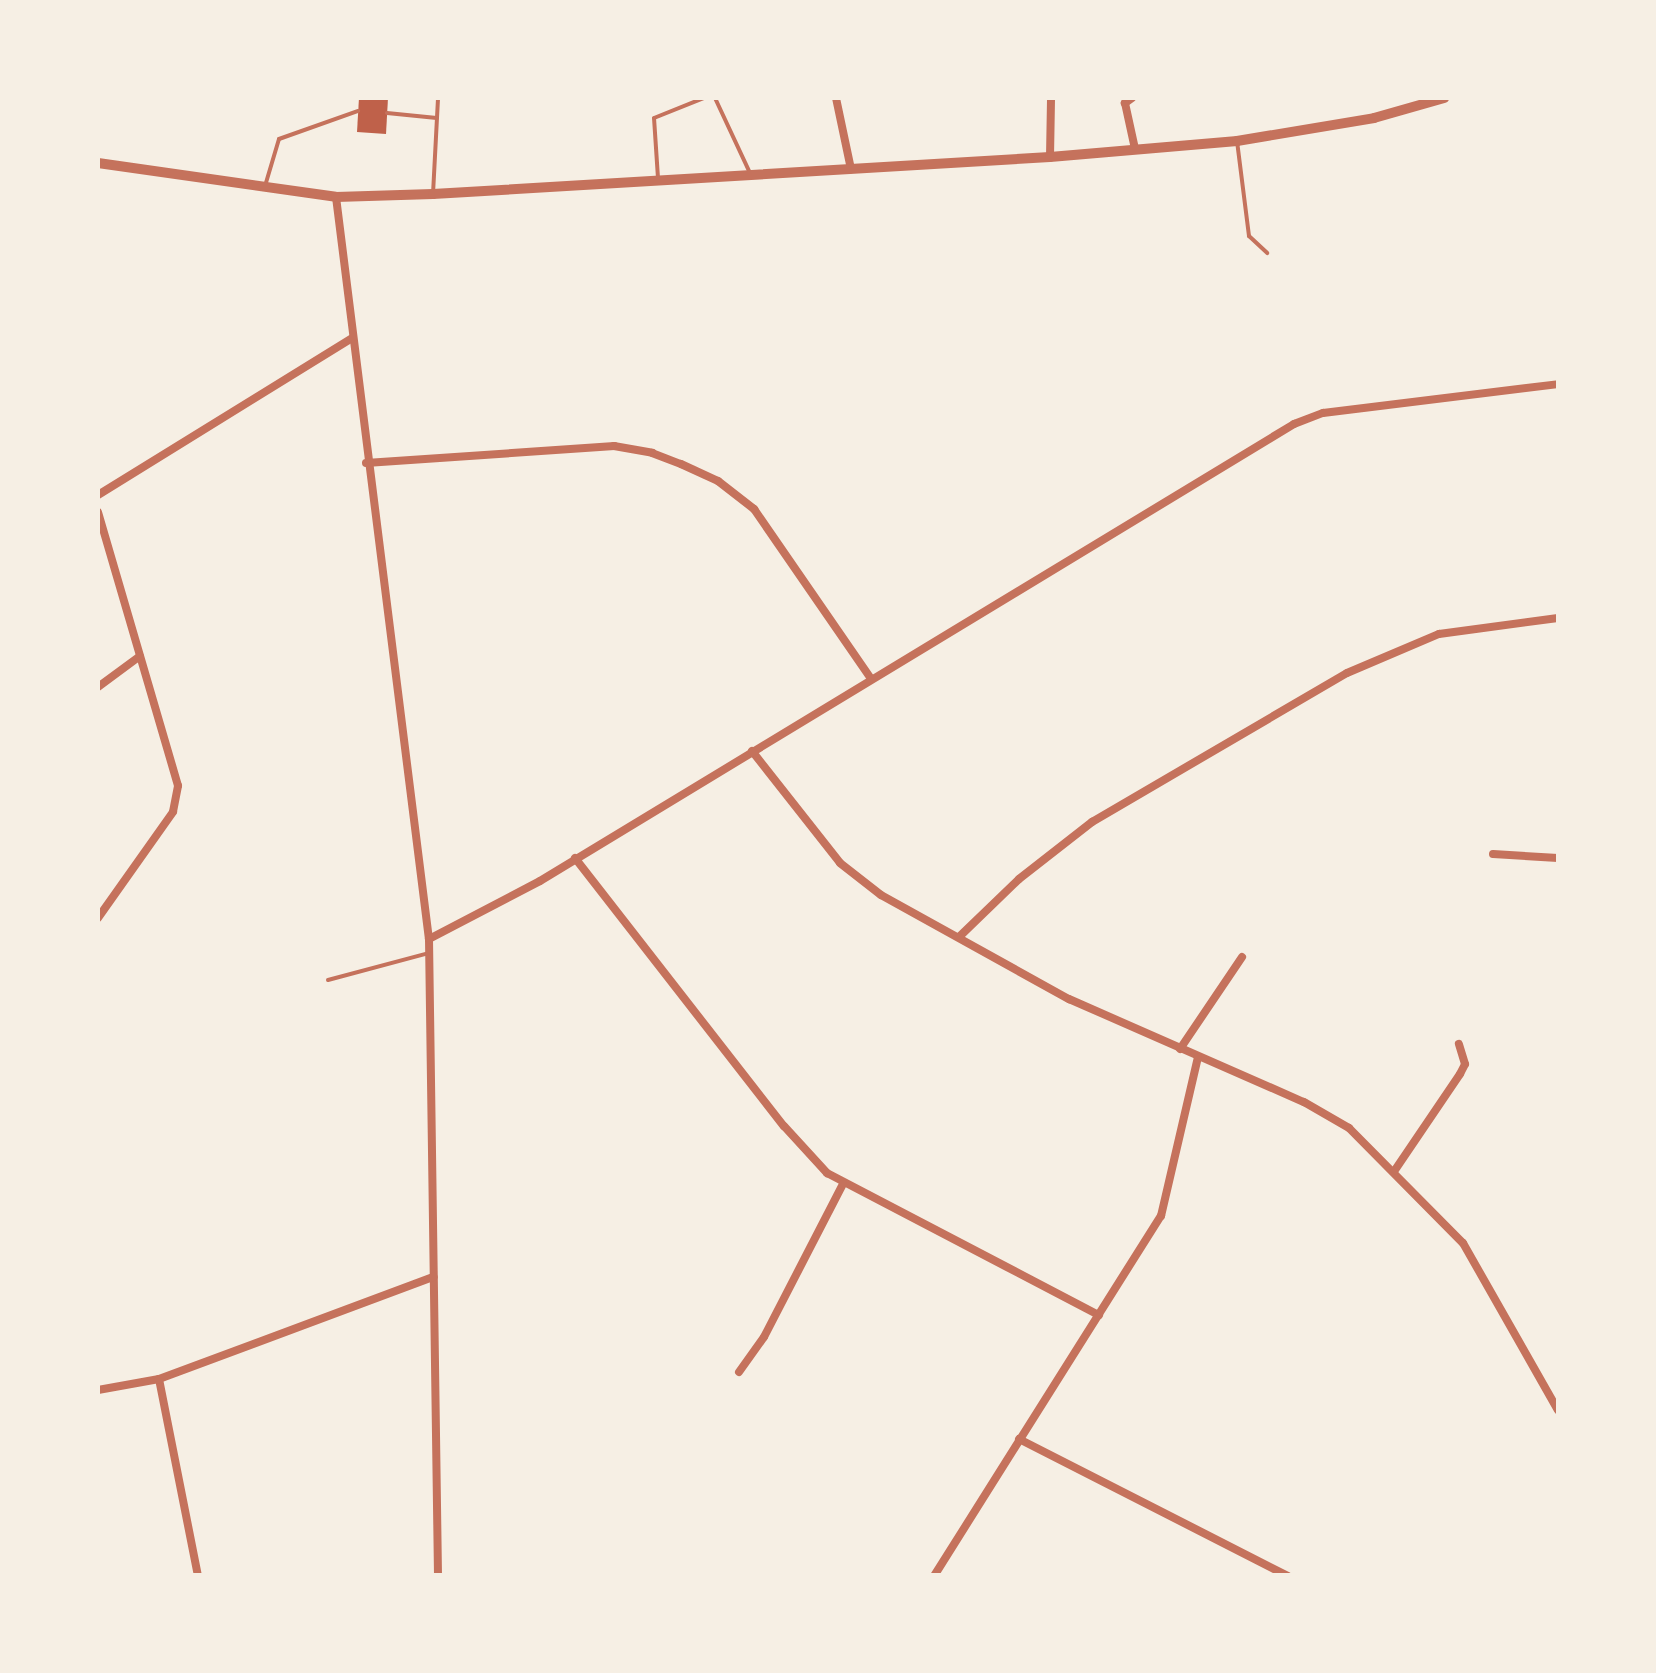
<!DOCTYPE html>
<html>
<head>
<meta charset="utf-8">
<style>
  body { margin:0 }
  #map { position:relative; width:1656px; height:1673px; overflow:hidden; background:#f6efe4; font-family:"PT Sans Narrow",sans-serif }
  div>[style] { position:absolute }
  .building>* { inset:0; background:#bf614a }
  .service>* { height:4px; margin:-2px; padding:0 2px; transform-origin:2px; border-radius:2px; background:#c5725c }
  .minor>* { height:8px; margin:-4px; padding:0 4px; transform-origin:4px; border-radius:4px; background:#c5725c }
  .tertiary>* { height:10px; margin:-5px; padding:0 5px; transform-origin:5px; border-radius:5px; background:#c5725c }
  span { translate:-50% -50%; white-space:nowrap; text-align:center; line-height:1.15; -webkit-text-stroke:8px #f6efe4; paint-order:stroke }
  .frame { position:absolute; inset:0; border:100px solid #f6efe4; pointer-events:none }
</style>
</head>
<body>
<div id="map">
  <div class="building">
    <div style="clip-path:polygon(359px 98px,388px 98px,386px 134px,357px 132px)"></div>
  </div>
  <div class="service">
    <div style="left:715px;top:98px;width:81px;rotate:65deg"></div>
    <div style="left:387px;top:113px;width:50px;rotate:5.7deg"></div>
    <div style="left:1237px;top:141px;width:96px;rotate:82.8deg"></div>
    <div style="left:1249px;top:236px;width:25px;rotate:43deg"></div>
    <div style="left:658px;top:178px;width:60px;rotate:-93.8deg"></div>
    <div style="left:654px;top:118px;width:54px;rotate:-21.8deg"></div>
    <div style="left:265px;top:186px;width:49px;rotate:-73.4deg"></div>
    <div style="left:279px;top:139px;width:84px;rotate:-19.5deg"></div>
    <div style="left:433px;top:194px;width:96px;rotate:-87deg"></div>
    <div style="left:328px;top:980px;width:105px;rotate:-15deg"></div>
  </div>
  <div class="minor">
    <div style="left:836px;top:98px;width:73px;rotate:78.1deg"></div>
    <div style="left:1132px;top:98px;width:9px;rotate:144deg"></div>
    <div style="left:1125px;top:103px;width:47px;rotate:77.7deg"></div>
    <div style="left:1050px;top:157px;width:59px;rotate:-89deg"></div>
    <div style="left:336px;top:197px;width:748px;rotate:82.86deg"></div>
    <div style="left:429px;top:939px;width:637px;rotate:89.19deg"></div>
    <div style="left:366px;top:463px;width:249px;rotate:-3.9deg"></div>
    <div style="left:614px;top:446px;width:39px;rotate:10deg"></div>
    <div style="left:652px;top:453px;width:31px;rotate:21deg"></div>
    <div style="left:681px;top:464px;width:41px;rotate:24.7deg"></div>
    <div style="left:718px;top:481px;width:46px;rotate:37.9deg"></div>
    <div style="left:754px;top:509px;width:204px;rotate:55.4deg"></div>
    <div style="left:98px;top:495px;width:299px;rotate:-31.7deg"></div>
    <div style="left:98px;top:512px;width:285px;rotate:73.7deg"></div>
    <div style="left:178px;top:786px;width:26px;rotate:101deg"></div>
    <div style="left:173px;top:812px;width:130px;rotate:125.3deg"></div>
    <div style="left:98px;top:687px;width:52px;rotate:-36.4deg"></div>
    <div style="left:752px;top:751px;width:142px;rotate:51.8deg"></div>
    <div style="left:840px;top:863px;width:52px;rotate:38deg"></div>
    <div style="left:881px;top:895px;width:215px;rotate:29deg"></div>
    <div style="left:1069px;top:999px;width:257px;rotate:23.7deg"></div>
    <div style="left:1304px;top:1102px;width:52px;rotate:30deg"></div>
    <div style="left:1349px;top:1128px;width:162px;rotate:45.3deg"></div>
    <div style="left:1463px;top:1243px;width:192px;rotate:60.4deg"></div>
    <div style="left:1493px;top:854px;width:65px;rotate:3.5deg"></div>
    <div style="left:575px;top:858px;width:340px;rotate:52.1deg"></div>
    <div style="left:784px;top:1126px;width:64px;rotate:47.5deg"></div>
    <div style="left:827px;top:1173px;width:307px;rotate:27.6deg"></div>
    <div style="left:959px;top:937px;width:83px;rotate:-44deg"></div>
    <div style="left:1019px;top:879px;width:93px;rotate:-38deg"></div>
    <div style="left:1092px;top:822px;width:295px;rotate:-30.3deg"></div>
    <div style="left:1347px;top:673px;width:100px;rotate:-23deg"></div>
    <div style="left:1439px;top:634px;width:120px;rotate:-7.7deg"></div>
    <div style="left:429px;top:939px;width:125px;rotate:-27.6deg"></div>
    <div style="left:540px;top:881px;width:882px;rotate:-31.22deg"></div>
    <div style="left:1294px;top:424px;width:31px;rotate:-21deg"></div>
    <div style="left:1323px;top:413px;width:237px;rotate:-7deg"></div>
    <div style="left:1180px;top:1049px;width:111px;rotate:-56deg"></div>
    <div style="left:1395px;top:1170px;width:116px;rotate:-55.9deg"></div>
    <div style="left:1460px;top:1074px;width:11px;rotate:-63deg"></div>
    <div style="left:1465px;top:1064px;width:21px;rotate:-107deg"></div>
    <div style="left:739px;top:1372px;width:43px;rotate:-54.5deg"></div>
    <div style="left:764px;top:1337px;width:172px;rotate:-62.7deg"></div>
    <div style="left:159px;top:1379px;width:201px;rotate:78.8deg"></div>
    <div style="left:98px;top:1390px;width:62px;rotate:-10.2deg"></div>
    <div style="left:159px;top:1379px;width:293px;rotate:-20.4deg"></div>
    <div style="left:1019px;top:1439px;width:302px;rotate:27deg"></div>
    <div style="left:934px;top:1576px;width:426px;rotate:-57.8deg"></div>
    <div style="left:1161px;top:1216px;width:163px;rotate:-76.9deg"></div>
  </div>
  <div class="tertiary">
    <div style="left:98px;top:163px;width:240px;rotate:8.1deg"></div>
    <div style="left:336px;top:197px;width:97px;rotate:-1.8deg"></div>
    <div style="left:433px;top:194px;width:618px;rotate:-3.43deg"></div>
    <div style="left:1050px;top:157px;width:188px;rotate:-4.9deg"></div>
    <div style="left:1237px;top:141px;width:139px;rotate:-9.5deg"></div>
    <div style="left:1374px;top:118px;width:73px;rotate:-15.9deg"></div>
  </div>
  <div class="frame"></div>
</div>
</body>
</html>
